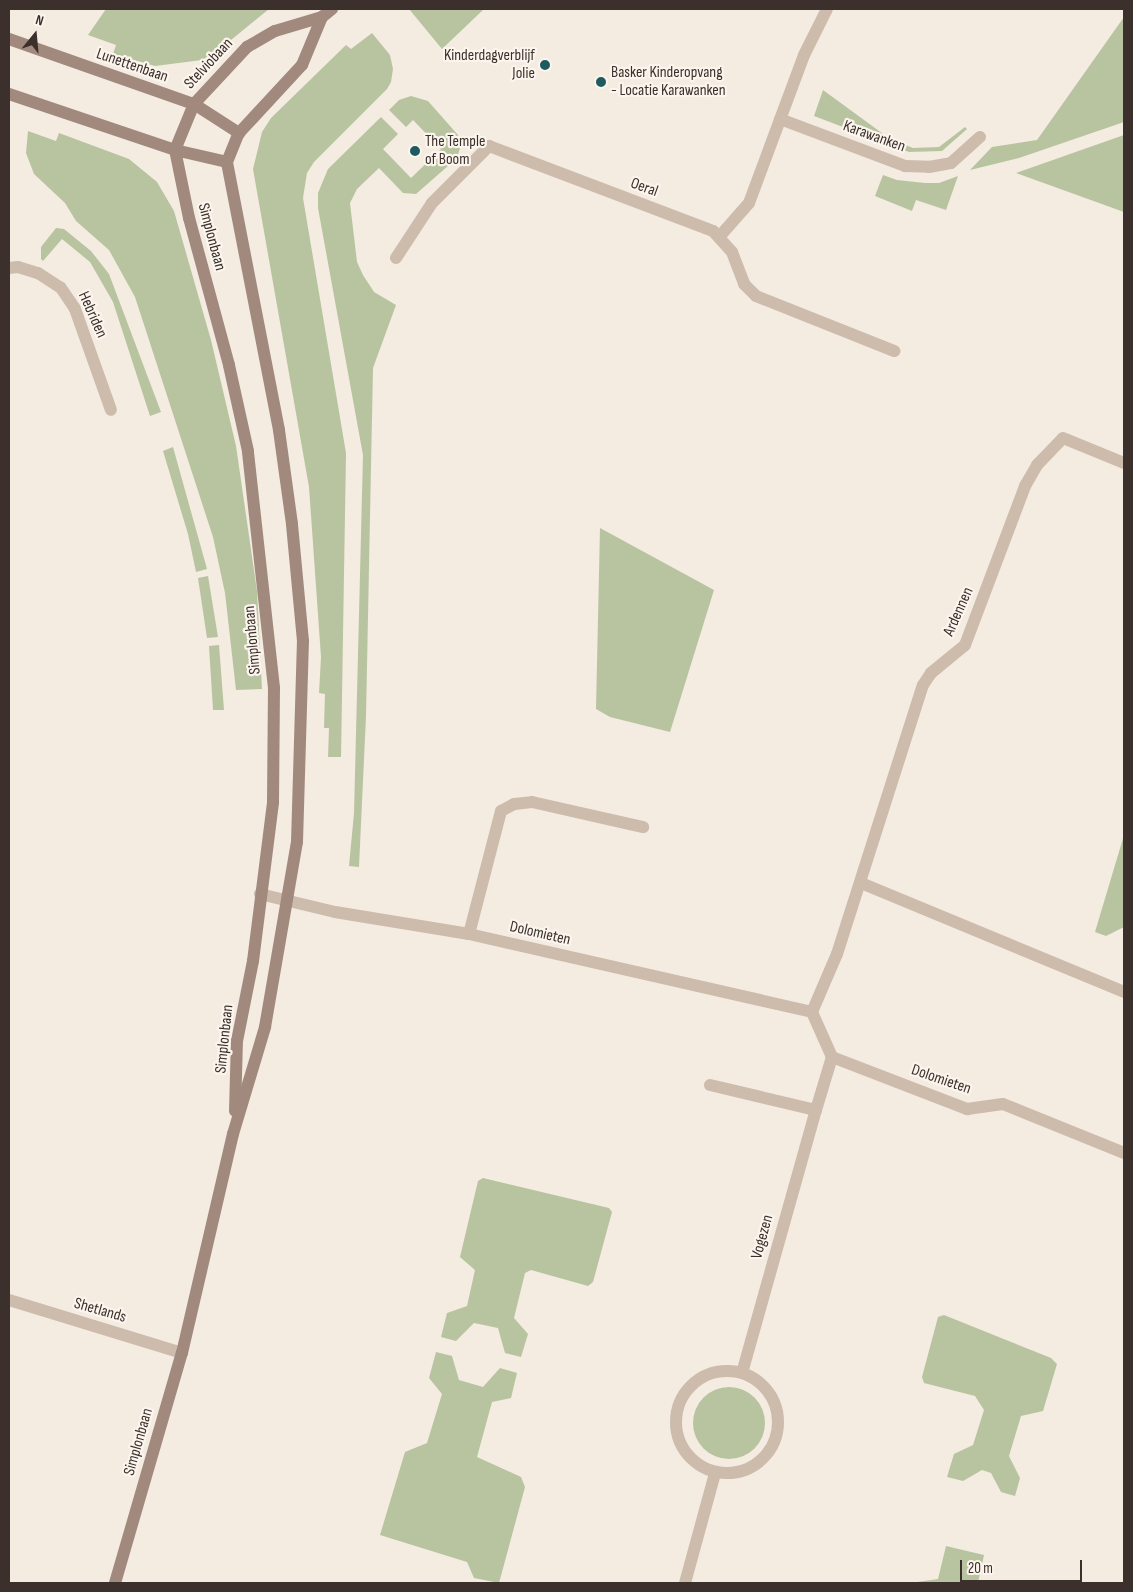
<!DOCTYPE html>
<html>
<head>
<meta charset="utf-8">
<style>
  body { margin:0 }
  #map { position:relative; width:1133px; height:1592px; overflow:hidden; background:#f4ebe1; font-family:"Sofia Sans Condensed",sans-serif }
  div>[style] { position:absolute }
  .green>* { inset:0; background:#b8c4a0 }
  .round { border-radius:50% }
  .pier>* { inset:0; background:#f4ebe1 }
  .lane>* { height:12px; margin:-6px; padding:0 6px; transform-origin:6px; border-radius:6px; background:#cdbbac }
  .street>* { height:12px; margin:-6px; padding:0 6px; transform-origin:6px; border-radius:6px; background:#cdbbac }
  .street>.ring { margin:-6px; padding:0; box-sizing:content-box; background:none; border:12px solid #cdbbac; border-radius:50% }
  .secondary>* { height:12px; margin:-6px; padding:0 6px; transform-origin:6px; border-radius:6px; background:#a18a7d }
  .dots>* { width:14px; height:14px; translate:-50% -50%; box-sizing:border-box; border:2px solid #fbf5ee; border-radius:50% }
  span { translate:-50% -50%; white-space:nowrap; text-align:center; line-height:1.15; -webkit-text-stroke:4.5px #fbf5ee; paint-order:stroke }
  .poi-label { font-size:16px; color:#3b302b }
  .right { translate:-100% -50%; text-align:right }
  .left { translate:0 -50%; text-align:left }
  .street-label { font-size:16px; color:#3b302b }
  .frame { position:absolute; inset:0; border:10px solid #3b302b; pointer-events:none }
  .north { position:absolute; left:10px; top:10px; width:50px; height:50px; -webkit-text-stroke:4px #fbf5ee; paint-order:stroke; rotate:17deg; font-size:14px; font-weight:700; line-height:20px; text-align:center; color:#3b302b }
  .north::after { content:''; display:block; margin:auto; width:18px; height:22px; background:#3b302b; clip-path:polygon(50% 0,100% 100%,50% 72%,0 100%) }
  .scale { position:absolute; left:960px; top:1560px; width:122px; height:22px; box-sizing:border-box; border:2px solid #3b302b; border-top:0; padding-left:6px; font-size:15px; line-height:18px; white-space:nowrap; color:#3b302b; -webkit-text-stroke:4px #fbf5ee; paint-order:stroke }
</style>
</head>
<body>
<div id="map">
  <div class="green">
    <div style="clip-path:polygon(106px 9px,269px 9px,220px 49px,202px 60px,155px 66px,113px 54px,116px 45px,88px 35px)"></div>
    <div style="clip-path:polygon(409px 9px,484px 9px,442px 49px)"></div>
    <div style="clip-path:polygon(1124px 17px,1124px 122px,1019px 158px,970px 170px,992px 147px,1037px 140px)"></div>
    <div style="clip-path:polygon(372px 33px,390px 55px,393px 69px,391px 82px,387px 89px,314px 162px,307px 173px,303px 198px,346px 453px,341px 757px,328px 757px,329px 728px,324px 728px,325px 694px,319px 693px,321px 657px,309px 487px,253px 169px,262px 132px,271px 118px,346px 45px,351px 49px)"></div>
    <div style="clip-path:polygon(823px 90px,890px 139px,913px 148px,939px 147px,965px 127px,967px 129px,942px 151px,909px 152px,814px 116px)"></div>
    <div style="clip-path:polygon(411px 96px,428px 101px,458px 135px,461px 145px,457px 158px,416px 194px,403px 193px,379px 168px,357px 189px,350px 203px,357px 262px,363px 275px,374px 292px,396px 305px,373px 368px,366px 716px,359px 867px,349px 866px,354px 813px,363px 455px,318px 208px,318px 193px,328px 169px,381px 117px,398px 134px,383px 149px,411px 178px,441px 149px,413px 120px,406px 127px,389px 110px,399px 100px)"></div>
    <div style="clip-path:polygon(28px 131px,56px 141px,59px 133px,129px 159px,157px 182px,174px 211px,211px 340px,236px 446px,257px 591px,262px 689px,236px 690px,225px 593px,213px 537px,135px 297px,109px 250px,76px 221px,65px 203px,34px 174px,26px 153px)"></div>
    <div style="clip-path:polygon(1124px 135px,1124px 212px,1016px 173px)"></div>
    <div style="clip-path:polygon(883px 175px,897px 180px,925px 183px,939px 183px,958px 176px,946px 210px,916px 200px,912px 211px,875px 196px)"></div>
    <div style="clip-path:polygon(56px 228px,64px 229px,91px 251px,109px 274px,161px 412px,150px 416px,113px 302px,90px 262px,62px 239px,43px 261px,41px 259px,41px 247px)"></div>
    <div style="clip-path:polygon(173px 447px,207px 569px,196px 572px,188px 534px,163px 451px)"></div>
    <div style="clip-path:polygon(600px 528px,714px 590px,670px 732px,610px 717px,596px 709px)"></div>
    <div style="clip-path:polygon(208px 576px,218px 637px,207px 638px,198px 578px)"></div>
    <div style="clip-path:polygon(219px 645px,224px 710px,213px 710px,209px 646px)"></div>
    <div style="clip-path:polygon(1124px 835px,1124px 927px,1106px 936px,1095px 932px)"></div>
    <div style="clip-path:polygon(483px 1178px,609px 1208px,612px 1212px,593px 1282px,588px 1286px,531px 1270px,525px 1273px,514px 1318px,528px 1334px,521px 1357px,505px 1353px,498px 1328px,474px 1323px,456px 1341px,441px 1337px,447px 1313px,467px 1306px,475px 1270px,460px 1257px,478px 1181px)"></div>
    <div style="clip-path:polygon(944px 1315px,1051px 1358px,1057px 1364px,1043px 1411px,1021px 1416px,1009px 1456px,1020px 1478px,1015px 1496px,1001px 1492px,991px 1473px,982px 1470px,963px 1481px,947px 1477px,954px 1454px,973px 1445px,984px 1410px,975px 1396px,924px 1383px,922px 1377px,938px 1317px)"></div>
    <div style="clip-path:polygon(436px 1352px,452px 1356px,459px 1380px,483px 1387px,500px 1368px,517px 1373px,511px 1398px,492px 1402px,477px 1457px,521px 1477px,525px 1487px,499px 1583px,474px 1578px,467px 1562px,380px 1535px,405px 1452px,427px 1443px,442px 1394px,429px 1378px)"></div>
    <div class="round" style="left:693px;top:1387px;width:72px;height:72px"></div>
    <div style="clip-path:polygon(946px 1546px,984px 1555px,978px 1583px,910px 1583px,938px 1579px)"></div>
  </div>
  <div class="pier">
    <div style="clip-path:polygon(9px 9px,41px 17px,34px 19px,9px 58px)"></div>
  </div>
  <div class="lane">
    <div style="left:780px;top:119px;width:134px;rotate:20.6deg"></div>
    <div style="left:905px;top:166px;width:24px;rotate:2deg"></div>
    <div style="left:929px;top:167px;width:22px;rotate:-10deg"></div>
    <div style="left:951px;top:163px;width:39px;rotate:-42deg"></div>
    <div style="left:18px;top:267px;width:21px;rotate:17deg"></div>
    <div style="left:38px;top:273px;width:27px;rotate:33deg"></div>
    <div style="left:61px;top:288px;width:25px;rotate:56deg"></div>
    <div style="left:75px;top:309px;width:107px;rotate:70.4deg"></div>
    <div style="left:861px;top:883px;width:285px;rotate:22.5deg"></div>
    <div style="left:469px;top:934px;width:127px;rotate:-75.4deg"></div>
    <div style="left:501px;top:811px;width:15px;rotate:-28deg"></div>
    <div style="left:514px;top:804px;width:18px;rotate:-6deg"></div>
    <div style="left:532px;top:802px;width:114px;rotate:12.7deg"></div>
    <div style="left:710px;top:1085px;width:109px;rotate:13.3deg"></div>
    <div style="left:816px;top:1110px;width:55px;rotate:-73.2deg"></div>
    <div style="left:832px;top:1057px;width:49px;rotate:-114deg"></div>
  </div>
  <div class="street">
    <div style="left:720px;top:236px;width:44px;rotate:-48.7deg"></div>
    <div style="left:749px;top:203px;width:158px;rotate:-69.6deg"></div>
    <div style="left:804px;top:55px;width:51px;rotate:-63.4deg"></div>
    <div style="left:396px;top:258px;width:66px;rotate:-56.8deg"></div>
    <div style="left:432px;top:203px;width:81px;rotate:-45deg"></div>
    <div style="left:489px;top:146px;width:240px;rotate:20.8deg"></div>
    <div style="left:713px;top:231px;width:28px;rotate:48deg"></div>
    <div style="left:732px;top:252px;width:34px;rotate:69deg"></div>
    <div style="left:744px;top:284px;width:17px;rotate:45deg"></div>
    <div style="left:756px;top:296px;width:149px;rotate:21.7deg"></div>
    <div style="left:9px;top:268px;width:9px;rotate:-6deg"></div>
    <div style="left:260px;top:894px;width:77px;rotate:13.5deg"></div>
    <div style="left:335px;top:912px;width:136px;rotate:9.3deg"></div>
    <div style="left:469px;top:934px;width:352px;rotate:12.8deg"></div>
    <div style="left:812px;top:1012px;width:63px;rotate:-66.7deg"></div>
    <div style="left:837px;top:954px;width:282px;rotate:-72.3deg"></div>
    <div style="left:923px;top:685px;width:14px;rotate:-56deg"></div>
    <div style="left:931px;top:673px;width:44px;rotate:-39.5deg"></div>
    <div style="left:965px;top:645px;width:170px;rotate:-69.3deg"></div>
    <div style="left:1025px;top:486px;width:24px;rotate:-60deg"></div>
    <div style="left:1037px;top:465px;width:37px;rotate:-46deg"></div>
    <div style="left:1063px;top:438px;width:66px;rotate:22.3deg"></div>
    <div style="left:832px;top:1057px;width:145px;rotate:21.1deg"></div>
    <div style="left:967px;top:1109px;width:36px;rotate:-8deg"></div>
    <div style="left:1003px;top:1104px;width:131px;rotate:22deg"></div>
    <div style="left:9px;top:1300px;width:181px;rotate:17deg"></div>
    <div class="ring" style="left:676px;top:1371px;width:90px;height:90px"></div>
    <div style="left:742px;top:1373px;width:273px;rotate:-74.3deg"></div>
    <div style="left:685px;top:1583px;width:114px;rotate:-74.7deg"></div>
  </div>
  <div class="secondary">
    <div style="left:9px;top:39px;width:196px;rotate:19.4deg"></div>
    <div style="left:194px;top:104px;width:54px;rotate:32.8deg"></div>
    <div style="left:9px;top:94px;width:175px;rotate:18.6deg"></div>
    <div style="left:175px;top:150px;width:53px;rotate:13deg"></div>
    <div style="left:227px;top:162px;width:31px;rotate:-68deg"></div>
    <div style="left:239px;top:133px;width:93px;rotate:-47.2deg"></div>
    <div style="left:302px;top:65px;width:52px;rotate:-67.4deg"></div>
    <div style="left:322px;top:17px;width:13px;rotate:-39deg"></div>
    <div style="left:235px;top:1111px;width:70px;rotate:-88.4deg"></div>
    <div style="left:237px;top:1041px;width:82px;rotate:-78.7deg"></div>
    <div style="left:253px;top:961px;width:160px;rotate:-82.8deg"></div>
    <div style="left:273px;top:802px;width:114px;rotate:-89.5deg"></div>
    <div style="left:274px;top:688px;width:238px;rotate:-96.3deg"></div>
    <div style="left:248px;top:451px;width:88px;rotate:-102.5deg"></div>
    <div style="left:229px;top:365px;width:152px;rotate:-105.2deg"></div>
    <div style="left:189px;top:218px;width:69px;rotate:-101.6deg"></div>
    <div style="left:175px;top:150px;width:50px;rotate:-67.6deg"></div>
    <div style="left:194px;top:104px;width:78px;rotate:-47.1deg"></div>
    <div style="left:247px;top:47px;width:32px;rotate:-30deg"></div>
    <div style="left:275px;top:31px;width:49px;rotate:-16.6deg"></div>
    <div style="left:115px;top:1583px;width:240px;rotate:-73.8deg"></div>
    <div style="left:182px;top:1353px;width:225px;rotate:-76.9deg"></div>
    <div style="left:233px;top:1134px;width:112px;rotate:-73.3deg"></div>
    <div style="left:265px;top:1027px;width:188px;rotate:-80.2deg"></div>
    <div style="left:297px;top:842px;width:201px;rotate:-88.3deg"></div>
    <div style="left:303px;top:641px;width:118px;rotate:-95.4deg"></div>
    <div style="left:292px;top:524px;width:95px;rotate:-97.9deg"></div>
    <div style="left:279px;top:430px;width:273px;rotate:-101deg"></div>
  </div>
  <div class="dots">
    <div style="left:545px;top:65px;background:#1f5a5e"></div>
    <div style="left:601px;top:82px;background:#1f5a5e"></div>
    <div style="left:415px;top:151px;background:#1f5a5e"></div>
  </div>
  <div class="poi-label">
    <span class="right" style="left:535px;top:65px">Kinderdagverblijf<br>Jolie</span>
    <span class="left" style="left:611px;top:82px">Basker Kinderopvang<br>- Locatie Karawanken</span>
    <span class="left" style="left:425px;top:151px">The Temple<br>of Boom</span>
  </div>
  <div class="street-label">
    <span style="left:209px;top:64px;rotate:-47deg">Stelviobaan</span>
    <span style="left:132px;top:66px;rotate:19deg">Lunettenbaan</span>
    <span style="left:874px;top:137px;rotate:20deg">Karawanken</span>
    <span style="left:644px;top:188px;rotate:20deg">Oeral</span>
    <span style="left:211px;top:237px;rotate:75deg">Simplonbaan</span>
    <span style="left:92px;top:315px;rotate:66deg">Hebriden</span>
    <span style="left:959px;top:612px;rotate:-66deg">Ardennen</span>
    <span style="left:253px;top:640px;rotate:-95deg">Simplonbaan</span>
    <span style="left:540px;top:934px;rotate:13deg">Dolomieten</span>
    <span style="left:225px;top:1039px;rotate:-84deg">Simplonbaan</span>
    <span style="left:941px;top:1080px;rotate:19deg">Dolomieten</span>
    <span style="left:763px;top:1237px;rotate:-75deg">Vogezen</span>
    <span style="left:100px;top:1311px;rotate:16deg">Shetlands</span>
    <span style="left:139px;top:1442px;rotate:-74deg">Simplonbaan</span>
  </div>
  <div class="frame"></div>
  <div class="north">N</div>
  <div class="scale">20 m</div>
</div>
</body>
</html>
